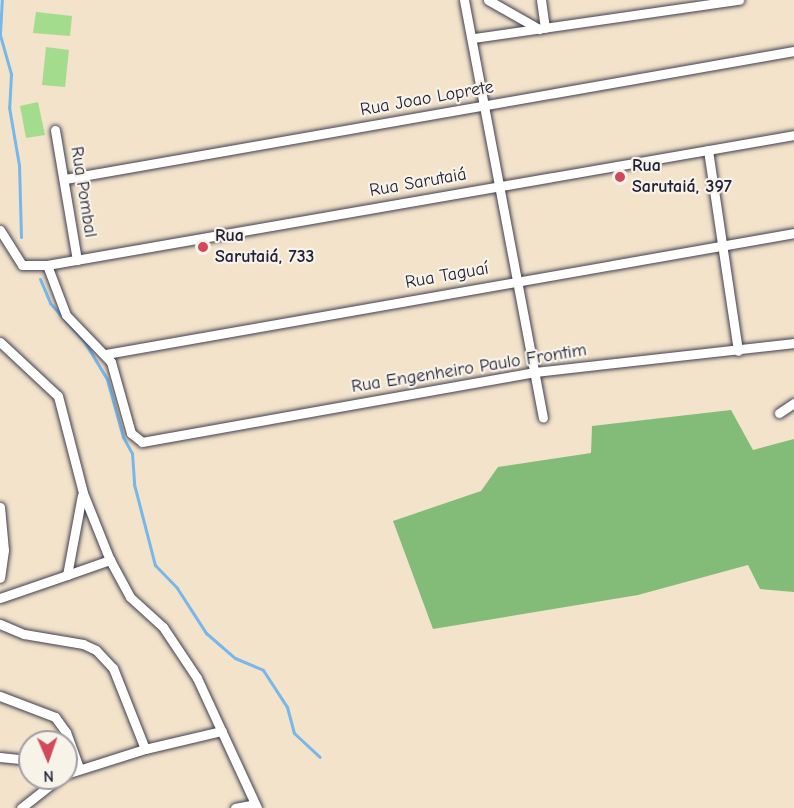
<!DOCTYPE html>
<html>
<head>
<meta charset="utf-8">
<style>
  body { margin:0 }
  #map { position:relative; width:794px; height:808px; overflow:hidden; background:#f2e3ca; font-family:"Comic Neue",sans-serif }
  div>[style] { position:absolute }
  .green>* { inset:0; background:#a4dc8d }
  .forest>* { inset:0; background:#83bc78 }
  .stream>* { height:3px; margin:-1.5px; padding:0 1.5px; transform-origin:1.5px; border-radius:1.5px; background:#77b7eb }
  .roads { filter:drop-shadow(0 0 2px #413f50) drop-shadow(0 0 2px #413f50) }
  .minor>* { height:9px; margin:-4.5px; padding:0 4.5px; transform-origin:4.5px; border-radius:4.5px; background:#fff }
  .dots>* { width:16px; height:16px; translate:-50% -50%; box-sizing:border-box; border:3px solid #f7f3e8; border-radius:50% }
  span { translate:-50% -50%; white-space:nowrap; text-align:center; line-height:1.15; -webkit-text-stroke:4.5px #f7f3e8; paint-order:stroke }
  .street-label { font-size:18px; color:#22223b }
  .poi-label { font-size:18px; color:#22223b; font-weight:700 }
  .left { translate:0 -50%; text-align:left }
  .north { position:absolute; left:18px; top:730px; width:60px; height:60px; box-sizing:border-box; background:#f7f3e8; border:2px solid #a29fa3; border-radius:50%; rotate:178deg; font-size:16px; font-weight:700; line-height:24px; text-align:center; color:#22223b }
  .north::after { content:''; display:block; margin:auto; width:21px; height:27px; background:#d1495b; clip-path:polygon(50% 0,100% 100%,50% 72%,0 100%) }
</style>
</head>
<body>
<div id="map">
  <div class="green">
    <div style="clip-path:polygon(36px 12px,72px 16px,70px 36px,33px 33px)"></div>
    <div style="clip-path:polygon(46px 47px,69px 50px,65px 87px,42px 85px)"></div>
    <div style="clip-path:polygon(38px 102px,45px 135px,26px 138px,20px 106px)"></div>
  </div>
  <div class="forest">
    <div style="clip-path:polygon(731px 410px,753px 450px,794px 439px,794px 592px,760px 589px,748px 565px,638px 595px,433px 629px,393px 521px,481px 491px,498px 467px,591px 453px,592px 426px)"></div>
  </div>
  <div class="stream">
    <div style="left:0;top:34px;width:34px;rotate:-87deg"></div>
    <div style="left:0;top:35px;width:41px;rotate:74.2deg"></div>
    <div style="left:11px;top:74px;width:33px;rotate:93deg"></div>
    <div style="left:9px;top:107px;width:59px;rotate:80.2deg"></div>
    <div style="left:19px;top:165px;width:72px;rotate:88.4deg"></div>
    <div style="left:40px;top:279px;width:26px;rotate:67deg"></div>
    <div style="left:50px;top:303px;width:51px;rotate:48.2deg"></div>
    <div style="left:84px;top:341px;width:44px;rotate:58.8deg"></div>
    <div style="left:107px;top:379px;width:60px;rotate:74.6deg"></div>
    <div style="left:123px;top:437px;width:18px;rotate:61deg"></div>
    <div style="left:132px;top:453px;width:31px;rotate:86deg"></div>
    <div style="left:134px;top:484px;width:84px;rotate:75.5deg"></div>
    <div style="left:155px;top:565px;width:32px;rotate:46deg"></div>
    <div style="left:177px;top:588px;width:54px;rotate:57.2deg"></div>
    <div style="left:206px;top:633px;width:38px;rotate:41deg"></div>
    <div style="left:235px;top:658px;width:30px;rotate:23deg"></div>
    <div style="left:263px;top:670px;width:44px;rotate:57deg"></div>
    <div style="left:287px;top:707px;width:27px;rotate:75deg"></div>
    <div style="left:294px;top:733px;width:35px;rotate:43deg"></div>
  </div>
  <div class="roads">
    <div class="minor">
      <div style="left:464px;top:0;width:425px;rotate:79.3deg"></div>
      <div style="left:488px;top:0;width:59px;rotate:29.6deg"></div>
      <div style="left:541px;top:0;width:28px;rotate:82deg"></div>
      <div style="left:474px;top:38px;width:268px;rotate:-8.2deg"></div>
      <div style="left:55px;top:130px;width:132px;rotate:80.4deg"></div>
      <div style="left:708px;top:150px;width:203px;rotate:81.5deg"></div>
      <div style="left:65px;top:179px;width:740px;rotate:-9.96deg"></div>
      <div style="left:0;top:230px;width:41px;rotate:57.8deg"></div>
      <div style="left:22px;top:265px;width:25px"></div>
      <div style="left:47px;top:265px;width:758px;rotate:-9.87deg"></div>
      <div style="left:47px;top:265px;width:53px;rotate:69.2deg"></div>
      <div style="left:66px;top:315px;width:65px;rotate:46.2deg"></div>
      <div style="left:111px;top:362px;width:74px;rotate:74.3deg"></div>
      <div style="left:131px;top:433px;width:14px;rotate:39deg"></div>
      <div style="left:142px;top:442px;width:399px;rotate:-10.1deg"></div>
      <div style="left:535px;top:372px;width:261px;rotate:-6.4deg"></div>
      <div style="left:0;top:342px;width:79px;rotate:43deg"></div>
      <div style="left:58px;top:396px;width:100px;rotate:75.5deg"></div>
      <div style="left:83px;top:493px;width:72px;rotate:68.1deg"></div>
      <div style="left:110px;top:560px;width:42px;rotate:61.6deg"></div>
      <div style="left:130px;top:597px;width:45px;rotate:42.3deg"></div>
      <div style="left:163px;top:627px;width:61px;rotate:56.3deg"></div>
      <div style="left:197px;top:678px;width:143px;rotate:65.2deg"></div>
      <div style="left:106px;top:354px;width:699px;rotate:-9.97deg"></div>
      <div style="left:779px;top:413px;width:18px;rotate:-34deg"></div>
      <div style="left:0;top:507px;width:43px;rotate:84.7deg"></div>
      <div style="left:4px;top:550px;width:28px;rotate:98deg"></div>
      <div style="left:67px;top:575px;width:46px;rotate:-19.2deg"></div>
      <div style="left:0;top:598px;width:71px;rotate:-18.9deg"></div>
      <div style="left:67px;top:575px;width:81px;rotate:-79.4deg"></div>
      <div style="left:0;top:624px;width:26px;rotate:23deg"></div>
      <div style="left:24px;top:634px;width:60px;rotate:9.6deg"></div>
      <div style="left:83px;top:644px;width:14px;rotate:25deg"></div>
      <div style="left:96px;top:650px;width:25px;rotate:47deg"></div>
      <div style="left:113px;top:668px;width:87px;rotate:68.4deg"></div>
      <div style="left:0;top:696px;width:59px;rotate:20.9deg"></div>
      <div style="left:55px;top:717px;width:19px;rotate:54deg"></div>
      <div style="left:66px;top:732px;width:38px;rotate:70deg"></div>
      <div style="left:0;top:757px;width:30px;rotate:6deg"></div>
      <div style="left:66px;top:774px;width:83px;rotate:-17.6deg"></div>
      <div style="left:145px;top:749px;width:79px;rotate:-13.2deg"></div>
      <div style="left:21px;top:808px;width:48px;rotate:-38.3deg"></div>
      <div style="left:235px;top:808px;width:20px;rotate:-11deg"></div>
    </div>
  </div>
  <div class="dots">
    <div style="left:620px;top:177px;background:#d1495b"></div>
    <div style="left:203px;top:247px;background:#d1495b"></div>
  </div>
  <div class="street-label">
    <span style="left:427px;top:99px;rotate:-10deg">Rua Joao Loprete</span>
    <span style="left:418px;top:183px;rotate:-10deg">Rua Sarutaiá</span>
    <span style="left:83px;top:192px;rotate:81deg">Rua Pombal</span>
    <span style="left:447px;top:276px;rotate:-10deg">Rua Taguaí</span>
    <span style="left:469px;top:369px;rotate:-9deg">Rua Engenheiro Paulo Frontim</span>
  </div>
  <div class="poi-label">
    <span class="left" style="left:632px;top:177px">Rua<br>Sarutaiá, 397</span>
    <span class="left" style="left:215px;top:247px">Rua<br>Sarutaiá, 733</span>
  </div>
  <div class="north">N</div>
</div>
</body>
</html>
